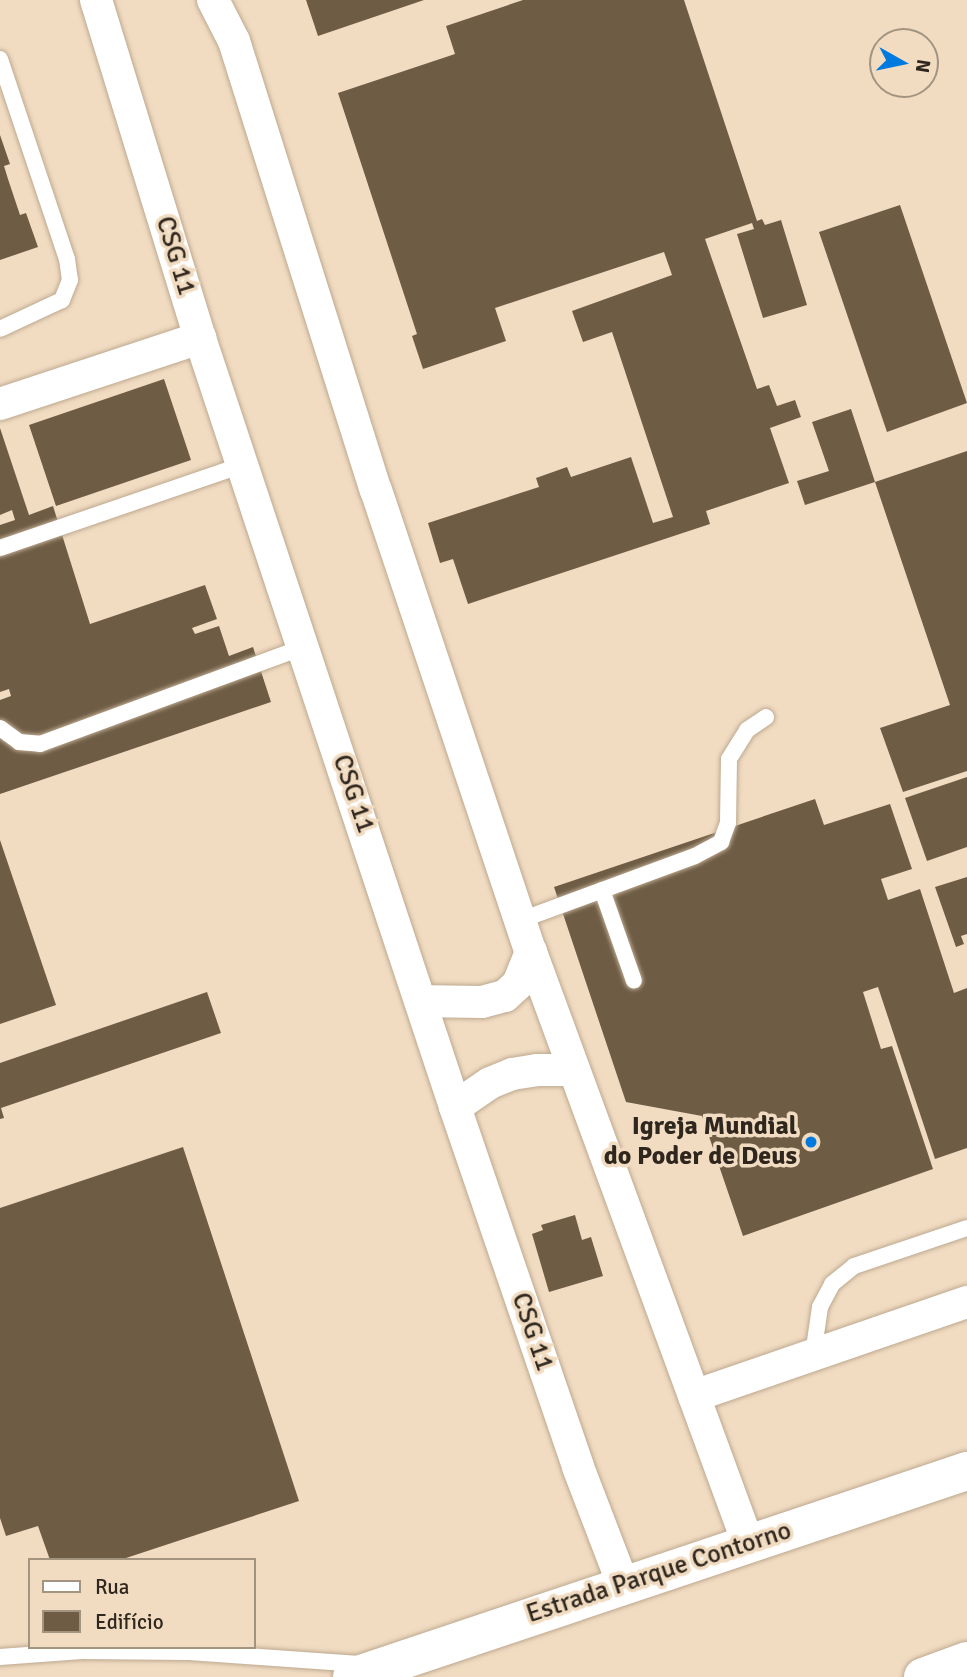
<!DOCTYPE html>
<html>
<head>
<meta charset="utf-8">
<style>
  body { margin:0 }
  #map { position:relative; width:967px; height:1677px; overflow:hidden; background:#f1dcc2; font-family:Signika,sans-serif }
  div>[style] { position:absolute }
  .building>* { inset:0; background:#6e5c45 }
  .roads { filter:drop-shadow(0 0 2px #bda990) drop-shadow(0 0 2px #bda990) }
  .lane>* { height:16px; margin:-8px; padding:0 8px; transform-origin:8px; border-radius:8px; background:#fff }
  .street>* { height:32px; margin:-16px; padding:0 16px; transform-origin:16px; border-radius:16px; background:#fff }
  .highway>* { height:38px; margin:-19px; padding:0 19px; transform-origin:19px; border-radius:19px; background:#fff }
  .dots>* { width:19px; height:19px; translate:-50% -50%; box-sizing:border-box; border:4px solid #f1dcc2; border-radius:50% }
  span { translate:-50% -50%; white-space:nowrap; text-align:center; line-height:1.15; -webkit-text-stroke:7px #f1dcc2; paint-order:stroke }
  .street-label { font-size:26px; color:#2f271e }
  .poi-label { font-size:26px; color:#2f271e; font-weight:700 }
  .right { translate:-100% -50%; text-align:right }
  .legend { position:absolute; left:28px; top:1558px; width:228px; height:91px; box-sizing:border-box; background:#f1dcc2; border:2px solid #a39480; margin:0; padding:9px 12px; list-style:none; font-size:21px; color:#2f271e }
  .legend li { display:flex; align-items:center; gap:14px; height:35px }
  .legend b { width:35px; border:2px solid #a39480 }
  .north { position:absolute; left:869px; top:28px; width:70px; height:70px; box-sizing:border-box; background:#f1dcc2; border:2px solid #a39480; border-radius:50%; rotate:99deg; font-size:19px; font-weight:700; line-height:28px; text-align:center; color:#2f271e }
  .north::after { content:''; display:block; margin:auto; width:24px; height:32px; background:#017ae0; clip-path:polygon(50% 0,100% 100%,50% 72%,0 100%) }
</style>
</head>
<body>
<div id="map">
  <div class="building">
    <div style="clip-path:polygon(306px 0,424px 0,318px 36px)"></div>
    <div style="clip-path:polygon(523px 0,684px 0,757px 221px,762px 219px,765px 225px,781px 220px,807px 305px,763px 318px,737px 234px,754px 229px,752px 223px,705px 239px,757px 389px,769px 385px,777px 406px,795px 400px,801px 417px,770px 428px,789px 483px,706px 511px,710px 524px,468px 604px,453px 559px,440px 563px,428px 523px,539px 487px,536px 478px,567px 467px,571px 477px,631px 457px,653px 523px,673px 517px,612px 332px,583px 342px,572px 311px,672px 275px,664px 252px,495px 308px,506px 341px,423px 369px,412px 336px,417px 334px,338px 93px,455px 54px,446px 26px)"></div>
    <div style="clip-path:polygon(0 135px,10px 164px,4px 166px,8px 179px,20px 215px,26px 213px,38px 247px,0 260px)"></div>
    <div style="clip-path:polygon(900px 205px,967px 403px,887px 432px,819px 232px)"></div>
    <div style="clip-path:polygon(164px 379px,191px 460px,56px 506px,29px 425px)"></div>
    <div style="clip-path:polygon(851px 409px,875px 482px,805px 505px,797px 481px,829px 471px,812px 422px)"></div>
    <div style="clip-path:polygon(0 428px,29px 515px,53px 506px,90px 624px,205px 585px,217px 619px,192px 628px,195px 634px,219px 626px,229px 656px,253px 647px,271px 702px,0 794px,0 700px,11px 696px,9px 689px,0 692px,0 525px,15px 520px,12px 510px,0 515px)"></div>
    <div style="clip-path:polygon(967px 451px,967px 771px,903px 792px,880px 728px,950px 705px,875px 482px)"></div>
    <div style="clip-path:polygon(967px 777px,967px 847px,927px 861px,905px 798px)"></div>
    <div style="clip-path:polygon(815px 799px,824px 825px,890px 804px,912px 869px,881px 879px,888px 900px,920px 889px,954px 993px,967px 988px,967px 1148px,935px 1159px,878px 987px,863px 992px,881px 1049px,892px 1046px,933px 1169px,743px 1236px,702px 1116px,626px 1102px,554px 887px)"></div>
    <div style="clip-path:polygon(0 840px,56px 1005px,0 1024px)"></div>
    <div style="clip-path:polygon(967px 877px,967px 934px,961px 936px,964px 944px,956px 947px,935px 887px)"></div>
    <div style="clip-path:polygon(207px 992px,221px 1033px,1px 1108px,4px 1118px,0 1119px,0 1063px)"></div>
    <div style="clip-path:polygon(183px 1147px,299px 1501px,120px 1560px,50px 1560px,38px 1526px,6px 1536px,0 1518px,0 1208px)"></div>
    <div style="clip-path:polygon(575px 1215px,582px 1240px,591px 1237px,603px 1276px,549px 1292px,532px 1234px,543px 1230px,541px 1225px)"></div>
  </div>
  <div class="roads">
    <div class="lane">
      <div style="left:0;top:59px;width:211px;rotate:71.5deg"></div>
      <div style="left:67px;top:259px;width:21px;rotate:82deg"></div>
      <div style="left:70px;top:280px;width:22px;rotate:112deg"></div>
      <div style="left:62px;top:300px;width:68px;rotate:154.9deg"></div>
      <div style="left:0;top:548px;width:257px;rotate:-18.9deg"></div>
      <div style="left:0;top:728px;width:24px;rotate:36deg"></div>
      <div style="left:19px;top:742px;width:21px;rotate:5deg"></div>
      <div style="left:40px;top:744px;width:281px;rotate:-20.2deg"></div>
      <div style="left:602px;top:890px;width:96px;rotate:70.6deg"></div>
      <div style="left:521px;top:920px;width:185px;rotate:-20.2deg"></div>
      <div style="left:695px;top:856px;width:30px;rotate:-28deg"></div>
      <div style="left:721px;top:842px;width:20px;rotate:-70deg"></div>
      <div style="left:728px;top:823px;width:64px;rotate:-89.1deg"></div>
      <div style="left:729px;top:759px;width:34px;rotate:-58deg"></div>
      <div style="left:747px;top:730px;width:23px;rotate:-34deg"></div>
      <div style="left:813px;top:1355px;width:49px;rotate:-81.7deg"></div>
      <div style="left:820px;top:1307px;width:26px;rotate:-62deg"></div>
      <div style="left:832px;top:1284px;width:28px;rotate:-39deg"></div>
      <div style="left:854px;top:1266px;width:119px;rotate:-18.6deg"></div>
      <div style="left:0;top:1657px;width:82px;rotate:-4.2deg"></div>
      <div style="left:82px;top:1651px;width:107px;rotate:0.5deg"></div>
      <div style="left:189px;top:1652px;width:171px;rotate:4deg"></div>
    </div>
    <div class="street">
      <div style="left:96px;top:0;width:354px;rotate:72.9deg"></div>
      <div style="left:200px;top:338px;width:810px;rotate:71.65deg"></div>
      <div style="left:455px;top:1107px;width:380px;rotate:71.1deg"></div>
      <div style="left:578px;top:1467px;width:125px;rotate:69deg"></div>
      <div style="left:213px;top:0;width:46px;rotate:62.9deg"></div>
      <div style="left:234px;top:41px;width:471px;rotate:72.5deg"></div>
      <div style="left:376px;top:490px;width:487px;rotate:71.5deg"></div>
      <div style="left:531px;top:952px;width:630px;rotate:69.84deg"></div>
      <div style="left:0;top:404px;width:211px;rotate:-18.3deg"></div>
      <div style="left:422px;top:1001px;width:60px;rotate:1deg"></div>
      <div style="left:482px;top:1002px;width:24px;rotate:-15deg"></div>
      <div style="left:505px;top:996px;width:18px;rotate:-43deg"></div>
      <div style="left:518px;top:984px;width:35px;rotate:-68deg"></div>
      <div style="left:455px;top:1107px;width:42px;rotate:-34.4deg"></div>
      <div style="left:490px;top:1083px;width:24px;rotate:-22deg"></div>
      <div style="left:512px;top:1074px;width:25px;rotate:-9deg"></div>
      <div style="left:537px;top:1070px;width:37px"></div>
      <div style="left:694px;top:1396px;width:289px;rotate:-19deg"></div>
    </div>
    <div class="highway">
      <div style="left:352px;top:1677px;width:649px;rotate:-18.52deg"></div>
      <div style="left:923px;top:1677px;width:47px;rotate:-20deg"></div>
    </div>
  </div>
  <div class="dots">
    <div style="left:811px;top:1142px;background:#017ae0"></div>
  </div>
  <div class="street-label">
    <span style="left:175px;top:256px;rotate:73deg">CSG 11</span>
    <span style="left:353px;top:794px;rotate:71deg">CSG 11</span>
    <span style="left:532px;top:1332px;rotate:71deg">CSG 11</span>
    <span style="left:659px;top:1573px;rotate:-18deg">Estrada Parque Contorno</span>
  </div>
  <div class="poi-label">
    <span class="right" style="left:797px;top:1142px">Igreja Mundial<br>do Poder de Deus</span>
  </div>
  <ul class="legend">
  <li><b style="height:9px;background:#fff"></b>Rua</li>
  <li><b style="height:19px;background:#6e5c45"></b>Edifício</li>
  </ul>
  <div class="north">N</div>
</div>
</body>
</html>
